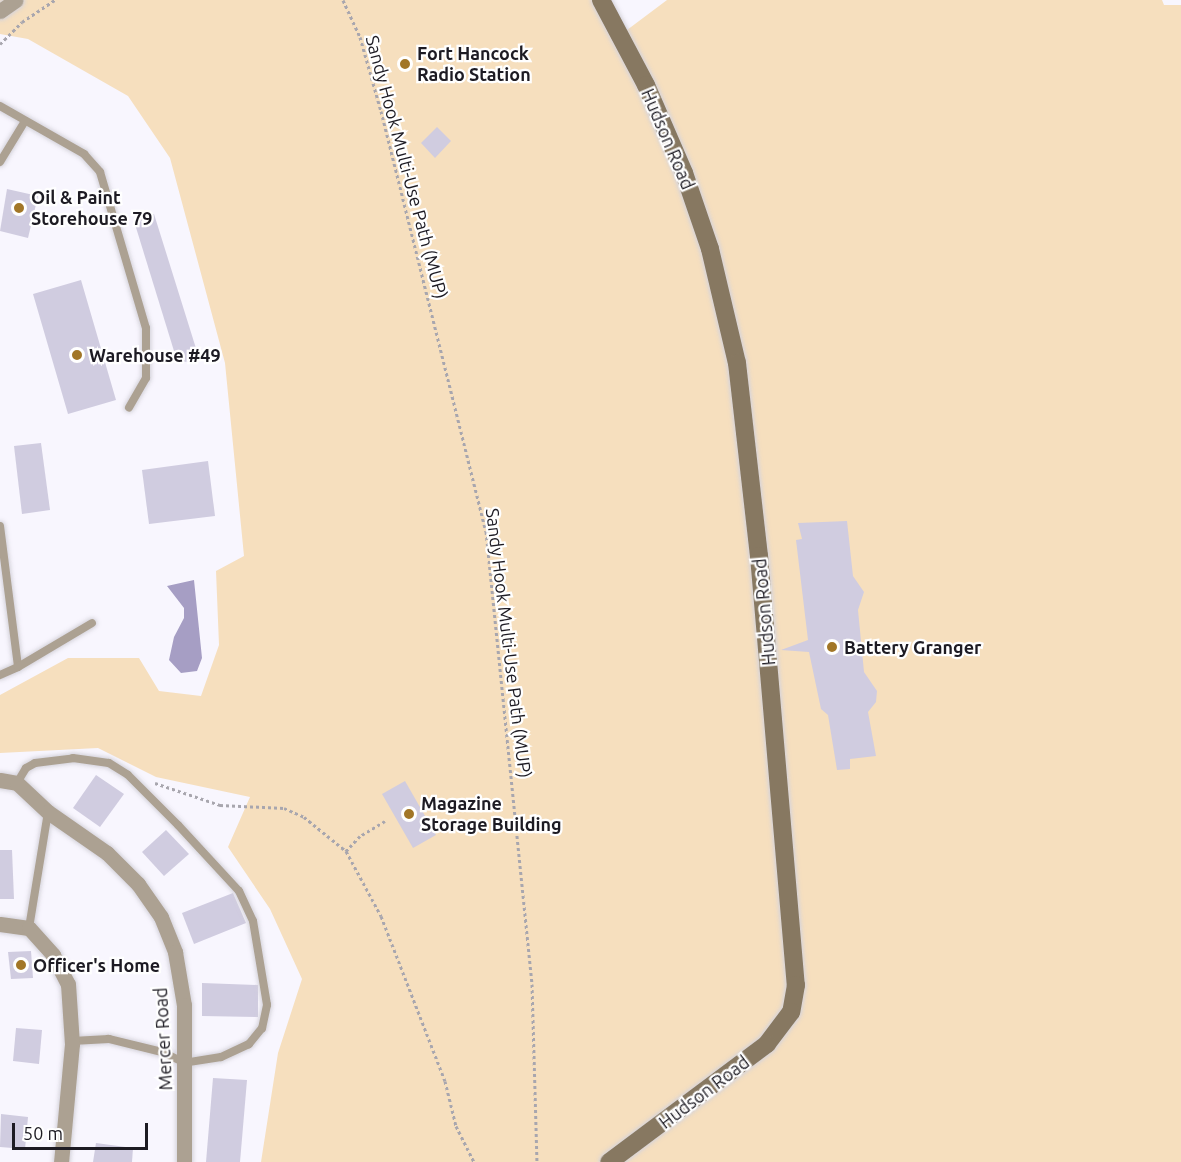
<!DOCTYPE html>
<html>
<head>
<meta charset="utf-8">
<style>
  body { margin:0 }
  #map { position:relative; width:1181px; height:1162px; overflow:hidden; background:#f8f6fe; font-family:Ubuntu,sans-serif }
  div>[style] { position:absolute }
  .green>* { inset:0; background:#f6dfbe }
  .water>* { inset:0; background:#a69ec4 }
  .building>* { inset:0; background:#d0cce0 }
  .path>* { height:3px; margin-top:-1.5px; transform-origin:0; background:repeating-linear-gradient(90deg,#a8a6ae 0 3px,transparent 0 6px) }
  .roads { filter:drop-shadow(0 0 2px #d5d3db) drop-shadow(0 0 2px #d5d3db) }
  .lane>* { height:8px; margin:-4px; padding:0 4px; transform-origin:4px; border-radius:4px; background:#aca192 }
  .street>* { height:15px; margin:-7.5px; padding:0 7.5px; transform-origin:7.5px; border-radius:7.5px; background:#aca192 }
  .secondary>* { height:18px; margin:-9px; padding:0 9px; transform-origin:9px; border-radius:9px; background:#877861 }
  .dots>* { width:16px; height:16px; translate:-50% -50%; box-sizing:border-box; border:3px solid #fff; border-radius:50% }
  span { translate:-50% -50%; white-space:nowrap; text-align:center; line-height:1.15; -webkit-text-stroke:4.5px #fff; paint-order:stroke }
  .poi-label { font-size:18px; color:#1d1b23; font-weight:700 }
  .left { translate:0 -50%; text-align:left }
  .street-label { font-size:18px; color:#1d1b23 }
  .scale { position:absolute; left:12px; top:1123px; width:136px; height:27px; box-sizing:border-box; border:3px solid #1d1b23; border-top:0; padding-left:8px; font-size:18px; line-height:21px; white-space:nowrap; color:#1d1b23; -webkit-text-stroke:4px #fff; paint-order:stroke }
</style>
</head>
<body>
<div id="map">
  <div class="green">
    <div style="clip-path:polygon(0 0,602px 0,623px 33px,667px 0,1162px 0,1164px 5px,1181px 5px,1181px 1162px,261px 1162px,278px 1053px,302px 979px,270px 909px,228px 847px,250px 797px,156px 777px,98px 748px,0 753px,0 695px,68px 658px,139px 658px,159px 691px,201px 696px,219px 645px,216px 571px,244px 556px,225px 363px,170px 158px,128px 96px,28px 39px,0 34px)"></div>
  </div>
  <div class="water">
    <div style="clip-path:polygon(194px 580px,202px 658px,197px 671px,181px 673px,169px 660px,174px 637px,184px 618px,184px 608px,167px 586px)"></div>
  </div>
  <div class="building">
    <div style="clip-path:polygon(437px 127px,451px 141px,435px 158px,421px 143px)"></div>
    <div style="clip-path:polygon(7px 189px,38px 196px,28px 238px,0 231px)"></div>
    <div style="clip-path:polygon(154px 214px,199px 358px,178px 364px,134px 221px)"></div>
    <div style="clip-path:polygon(81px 280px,116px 400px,68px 414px,33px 294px)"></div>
    <div style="clip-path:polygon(41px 443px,50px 510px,22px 514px,14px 446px)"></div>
    <div style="clip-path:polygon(208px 461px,215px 516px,149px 524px,142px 470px)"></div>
    <div style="clip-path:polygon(847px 521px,853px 576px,864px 592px,858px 610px,864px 672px,877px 691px,876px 702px,868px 712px,876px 756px,850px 759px,850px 769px,837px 770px,828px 715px,821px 709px,809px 652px,781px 650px,808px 640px,796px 540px,802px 539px,798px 523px)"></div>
    <div style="clip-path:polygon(96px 775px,124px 794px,100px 827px,73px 808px)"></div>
    <div style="clip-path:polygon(405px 781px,436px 835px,413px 848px,382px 794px)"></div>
    <div style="clip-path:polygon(166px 830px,189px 854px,164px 876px,142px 852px)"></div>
    <div style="clip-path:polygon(0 850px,12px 850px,14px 899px,0 899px)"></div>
    <div style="clip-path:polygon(233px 893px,246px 923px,194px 944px,182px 913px)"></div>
    <div style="clip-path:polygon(31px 951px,33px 978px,11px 979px,8px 952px)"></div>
    <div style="clip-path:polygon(202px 983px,258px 985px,258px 1017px,202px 1016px)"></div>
    <div style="clip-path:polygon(16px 1028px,42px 1030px,39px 1064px,13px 1061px)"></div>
    <div style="clip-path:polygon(213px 1078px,247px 1080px,240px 1162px,206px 1162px)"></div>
    <div style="clip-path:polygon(1px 1114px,28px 1117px,25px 1149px,0 1147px)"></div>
    <div style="clip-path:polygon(96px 1143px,133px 1148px,132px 1162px,93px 1162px)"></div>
  </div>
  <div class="path">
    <div style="left:343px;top:0;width:41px;rotate:65.3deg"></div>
    <div style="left:360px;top:37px;width:77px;rotate:74.2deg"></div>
    <div style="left:381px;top:111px;width:433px;rotate:76deg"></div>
    <div style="left:486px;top:531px;width:455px;rotate:84.2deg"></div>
    <div style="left:532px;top:984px;width:178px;rotate:88.4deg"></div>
    <div style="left:0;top:44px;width:31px;rotate:-45deg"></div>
    <div style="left:22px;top:22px;width:40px;rotate:-34deg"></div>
    <div style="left:155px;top:783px;width:69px;rotate:18.7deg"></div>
    <div style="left:220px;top:805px;width:64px;rotate:2.7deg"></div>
    <div style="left:284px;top:808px;width:22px;rotate:24deg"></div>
    <div style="left:304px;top:817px;width:54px;rotate:39deg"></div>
    <div style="left:385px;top:821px;width:29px;rotate:149deg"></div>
    <div style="left:360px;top:836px;width:21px;rotate:133deg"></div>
    <div style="left:346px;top:851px;width:74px;rotate:61.7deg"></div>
    <div style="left:381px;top:916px;width:177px;rotate:68.8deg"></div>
    <div style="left:445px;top:1081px;width:46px;rotate:76.3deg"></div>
    <div style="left:456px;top:1126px;width:40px;rotate:63.4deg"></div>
  </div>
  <div class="roads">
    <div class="lane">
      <div style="left:0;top:106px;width:97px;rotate:29.7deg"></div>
      <div style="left:84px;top:154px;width:24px;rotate:48deg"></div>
      <div style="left:100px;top:172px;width:163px;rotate:73.6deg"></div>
      <div style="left:146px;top:328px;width:50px;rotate:90deg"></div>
      <div style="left:146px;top:378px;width:34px;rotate:120deg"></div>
      <div style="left:0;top:162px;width:48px;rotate:-58.6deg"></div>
      <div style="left:0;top:526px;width:142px;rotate:82.7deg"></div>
      <div style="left:18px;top:667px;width:20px;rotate:156deg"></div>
      <div style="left:18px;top:667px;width:86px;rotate:-30.7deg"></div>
      <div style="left:17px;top:783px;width:17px;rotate:-59deg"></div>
      <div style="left:26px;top:768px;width:10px;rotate:-29deg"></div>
      <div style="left:35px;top:763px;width:38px;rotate:-7deg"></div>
      <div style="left:73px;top:758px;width:36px;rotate:8deg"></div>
      <div style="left:109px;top:763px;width:22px;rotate:32deg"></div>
      <div style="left:128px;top:775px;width:71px;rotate:45deg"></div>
      <div style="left:178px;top:825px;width:90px;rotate:47.3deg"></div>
      <div style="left:239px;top:891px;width:33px;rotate:65deg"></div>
      <div style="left:253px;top:921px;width:85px;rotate:80.5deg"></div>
      <div style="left:267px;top:1005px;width:24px;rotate:102deg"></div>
      <div style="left:262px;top:1028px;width:21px;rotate:129deg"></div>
      <div style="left:249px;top:1044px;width:31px;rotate:155deg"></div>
      <div style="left:221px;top:1057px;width:36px;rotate:171deg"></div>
      <div style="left:185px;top:1063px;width:25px;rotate:-154deg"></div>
      <div style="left:162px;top:1052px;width:55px;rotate:-166.2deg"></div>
      <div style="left:109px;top:1039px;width:37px;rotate:177deg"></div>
      <div style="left:29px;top:928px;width:118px;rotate:-80.7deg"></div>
    </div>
    <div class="street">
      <div style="left:0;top:11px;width:19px;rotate:-35deg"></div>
      <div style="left:0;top:780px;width:17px;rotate:10deg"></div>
      <div style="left:17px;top:783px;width:42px;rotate:43.1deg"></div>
      <div style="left:48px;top:812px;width:72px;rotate:34.8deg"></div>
      <div style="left:107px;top:853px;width:44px;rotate:45deg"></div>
      <div style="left:138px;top:884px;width:40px;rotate:55.1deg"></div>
      <div style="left:161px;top:917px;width:38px;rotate:68deg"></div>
      <div style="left:175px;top:952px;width:54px;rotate:80.4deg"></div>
      <div style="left:184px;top:1005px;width:157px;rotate:90deg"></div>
      <div style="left:0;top:924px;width:29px;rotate:8deg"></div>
      <div style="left:29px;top:928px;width:36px;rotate:48deg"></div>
      <div style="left:53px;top:955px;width:33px;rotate:63deg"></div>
      <div style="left:68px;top:984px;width:60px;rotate:86.2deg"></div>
      <div style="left:72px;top:1044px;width:119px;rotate:95.3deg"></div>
    </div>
    <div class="secondary">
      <div style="left:601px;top:0;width:96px;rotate:62.1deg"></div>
      <div style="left:646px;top:85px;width:96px;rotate:66.6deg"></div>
      <div style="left:684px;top:173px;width:80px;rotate:71.1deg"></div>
      <div style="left:710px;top:249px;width:117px;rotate:76.7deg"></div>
      <div style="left:737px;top:363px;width:194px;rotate:83.5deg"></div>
      <div style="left:759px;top:556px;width:431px;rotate:85.1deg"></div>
      <div style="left:796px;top:985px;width:27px;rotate:100deg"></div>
      <div style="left:791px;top:1012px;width:40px;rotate:127deg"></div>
      <div style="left:767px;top:1044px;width:197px;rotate:143.2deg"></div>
    </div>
  </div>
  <div class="dots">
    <div style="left:405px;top:64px;background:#a27627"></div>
    <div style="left:19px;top:208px;background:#a27627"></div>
    <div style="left:77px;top:355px;background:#a27627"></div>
    <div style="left:832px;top:647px;background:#a27627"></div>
    <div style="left:409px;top:814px;background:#a27627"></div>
    <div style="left:21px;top:965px;background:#a27627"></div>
  </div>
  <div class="poi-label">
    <span class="left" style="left:417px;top:64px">Fort Hancock<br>Radio Station</span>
    <span class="left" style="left:31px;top:208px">Oil &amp; Paint<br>Storehouse 79</span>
    <span class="left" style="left:89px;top:355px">Warehouse #49</span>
    <span class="left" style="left:844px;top:647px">Battery Granger</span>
    <span class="left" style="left:421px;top:814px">Magazine<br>Storage Building</span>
    <span class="left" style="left:33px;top:965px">Officer's Home</span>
  </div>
  <div class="street-label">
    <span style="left:668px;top:139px;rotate:67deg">Hudson Road</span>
    <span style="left:407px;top:167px;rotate:75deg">Sandy Hook Multi-Use Path (MUP)</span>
    <span style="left:764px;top:612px;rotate:-95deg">Hudson Road</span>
    <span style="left:509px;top:643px;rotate:83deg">Sandy Hook Multi-Use Path (MUP)</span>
    <span style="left:163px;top:1039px;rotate:-93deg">Mercer Road</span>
    <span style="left:704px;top:1092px;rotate:-37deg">Hudson Road</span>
  </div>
  <div class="scale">50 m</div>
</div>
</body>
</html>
